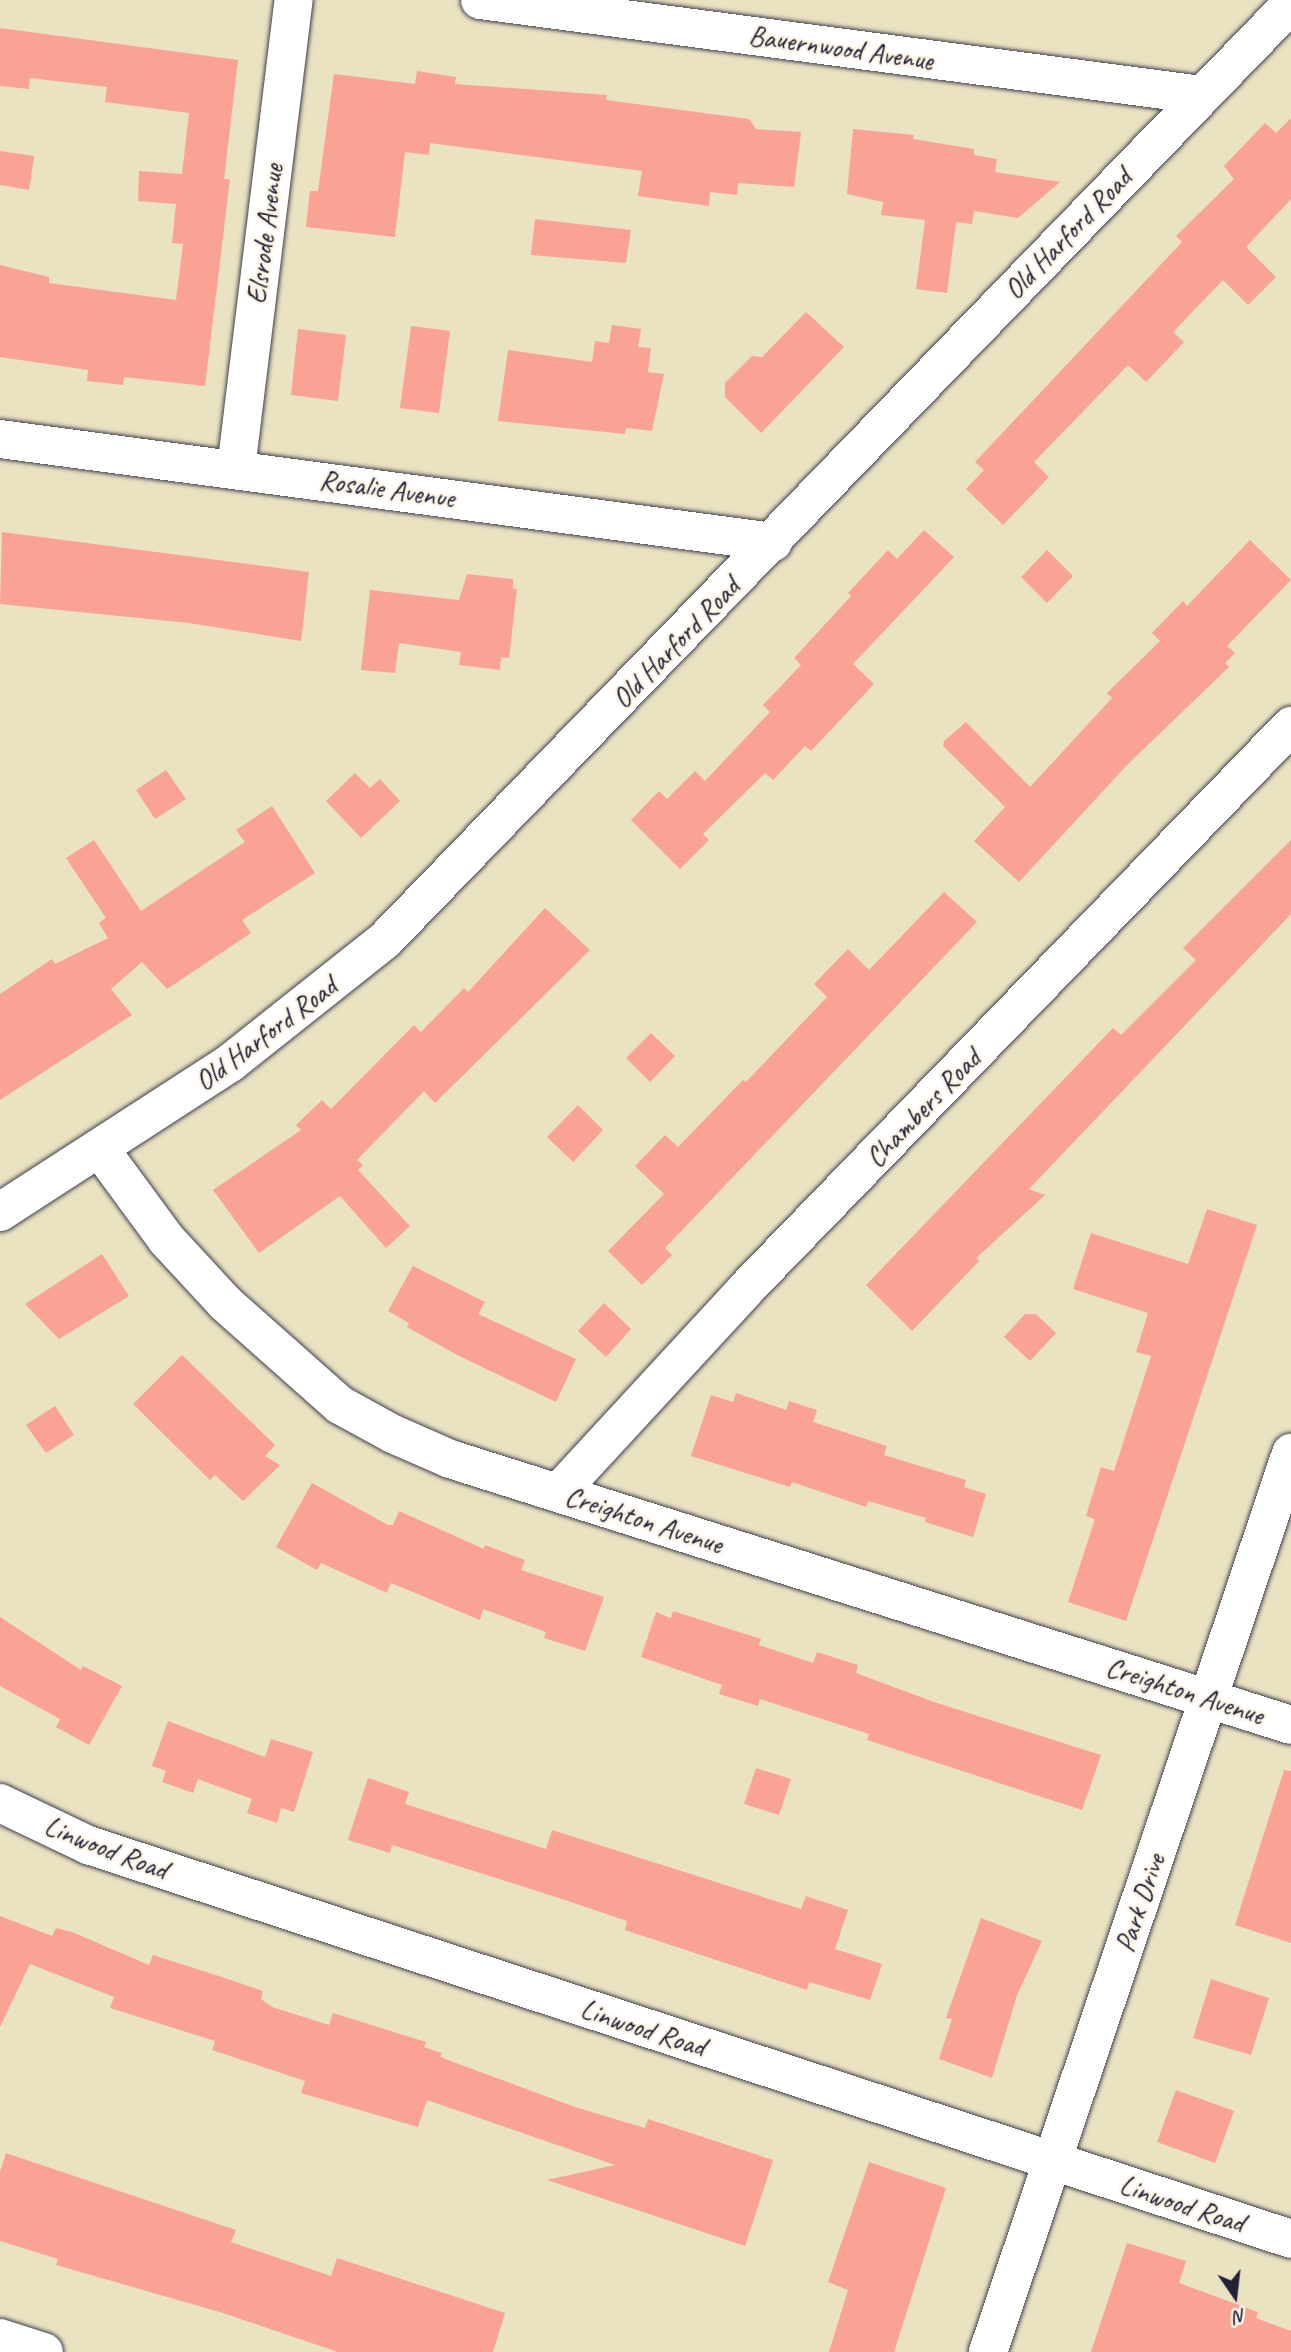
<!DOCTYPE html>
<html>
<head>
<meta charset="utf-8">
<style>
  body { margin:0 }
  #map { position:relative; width:1291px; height:2352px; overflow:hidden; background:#eae3c2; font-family:Caveat,sans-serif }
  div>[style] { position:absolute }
  .building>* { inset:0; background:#faa294 }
  .roads { filter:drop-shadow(0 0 2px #403f4f) drop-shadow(0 0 2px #403f4f) }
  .street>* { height:38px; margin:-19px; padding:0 19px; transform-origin:19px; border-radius:19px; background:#fff }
  .secondary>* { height:38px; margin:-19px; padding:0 19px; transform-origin:19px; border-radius:19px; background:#fff }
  span { translate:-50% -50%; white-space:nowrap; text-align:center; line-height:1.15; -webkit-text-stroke:5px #fcf5e5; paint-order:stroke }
  .street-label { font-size:28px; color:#22223b }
  .north { position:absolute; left:1200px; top:2261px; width:70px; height:70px; -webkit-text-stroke:5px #fcf5e5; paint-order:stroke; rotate:166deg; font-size:19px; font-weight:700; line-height:28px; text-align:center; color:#22223b }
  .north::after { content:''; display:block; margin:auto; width:24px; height:32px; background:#22223b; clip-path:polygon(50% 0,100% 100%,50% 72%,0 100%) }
</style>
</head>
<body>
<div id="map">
  <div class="building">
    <div style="clip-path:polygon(0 28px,238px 60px,224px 179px,230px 179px,205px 386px,124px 377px,123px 385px,87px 381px,88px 370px,0 357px,0 265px,49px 277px,49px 283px,176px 300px,183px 244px,172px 243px,176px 204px,138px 201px,139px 171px,182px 174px,189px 113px,105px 102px,107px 87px,30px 78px,29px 89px,0 86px)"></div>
    <div style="clip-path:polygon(417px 71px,456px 77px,455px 84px,607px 95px,606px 100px,749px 119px,756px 129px,801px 132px,794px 187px,738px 183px,737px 195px,710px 192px,709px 206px,638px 196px,642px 171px,430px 143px,429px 155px,405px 152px,395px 237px,306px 227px,310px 191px,318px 191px,334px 74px,415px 84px)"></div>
    <div style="clip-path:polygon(1291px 118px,1291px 199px,1246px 247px,1276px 277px,1248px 305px,1223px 280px,1173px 332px,1184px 342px,1146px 382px,1128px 365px,1034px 462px,1049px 477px,1003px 525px,966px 489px,984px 470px,975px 462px,1182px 242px,1176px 236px,1234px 179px,1224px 166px,1265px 123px,1276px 133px)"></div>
    <div style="clip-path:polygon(853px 129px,914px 135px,913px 139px,974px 149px,974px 155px,997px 159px,995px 172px,1060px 182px,1018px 218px,974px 211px,972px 224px,956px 222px,947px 293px,916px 289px,925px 220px,881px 215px,883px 202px,847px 194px)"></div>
    <div style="clip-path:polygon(0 151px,34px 156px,29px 190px,0 185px)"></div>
    <div style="clip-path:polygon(535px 219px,631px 230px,626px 263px,531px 255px)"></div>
    <div style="clip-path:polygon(806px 312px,844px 347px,761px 433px,725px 397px,725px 383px,752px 356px,762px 357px)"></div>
    <div style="clip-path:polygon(612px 325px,641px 329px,638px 347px,651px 348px,648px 372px,664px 374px,652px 431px,626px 428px,625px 434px,498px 421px,508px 350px,592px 362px,595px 341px,609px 343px)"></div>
    <div style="clip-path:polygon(411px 326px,450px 331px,439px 413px,400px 408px)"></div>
    <div style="clip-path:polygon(298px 329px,346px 335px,338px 401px,291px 395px)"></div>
    <div style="clip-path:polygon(924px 530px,954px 557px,853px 664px,874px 684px,811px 751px,805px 746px,773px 780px,765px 773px,703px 834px,709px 840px,680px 869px,631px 820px,659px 791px,667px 799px,695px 771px,705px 781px,770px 712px,763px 705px,801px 665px,794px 658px,851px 596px,848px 593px,888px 550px,897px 559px)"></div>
    <div style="clip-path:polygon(2px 532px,309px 572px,301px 641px,189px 623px,0 604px)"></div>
    <div style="clip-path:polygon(1250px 540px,1291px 580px,1227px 646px,1235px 653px,1225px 663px,1229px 667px,1128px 764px,1019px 882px,974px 841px,1005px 807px,943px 746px,944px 741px,966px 722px,1030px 787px,1112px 698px,1107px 693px,1160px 641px,1152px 633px,1183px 601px,1187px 606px)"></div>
    <div style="clip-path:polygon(1047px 550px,1073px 576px,1047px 603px,1021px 577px)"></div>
    <div style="clip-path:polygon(467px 574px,513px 579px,513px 589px,517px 589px,509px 658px,501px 657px,500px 670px,459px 665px,461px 652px,399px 643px,395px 673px,361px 670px,370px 590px,459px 600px)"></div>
    <div style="clip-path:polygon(166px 770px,186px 799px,155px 819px,136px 790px)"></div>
    <div style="clip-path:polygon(355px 773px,370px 788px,380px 779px,400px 801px,361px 838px,326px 801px)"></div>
    <div style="clip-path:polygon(272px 806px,315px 873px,242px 920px,251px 933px,167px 989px,142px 962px,111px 989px,132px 1015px,0 1100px,0 994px,52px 959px,55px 964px,108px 938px,99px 923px,106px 918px,66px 858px,94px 840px,141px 911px,245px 842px,236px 830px)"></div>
    <div style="clip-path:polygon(1291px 840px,1291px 914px,1029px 1189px,1045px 1195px,976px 1258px,979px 1261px,912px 1331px,866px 1285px,1113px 1028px,1121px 1035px,1196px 960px,1183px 948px)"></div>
    <div style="clip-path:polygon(944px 892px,977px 922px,665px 1248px,672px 1255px,642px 1285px,608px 1251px,664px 1194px,635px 1166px,665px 1135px,678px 1147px,743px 1080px,746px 1082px,827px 997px,814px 984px,848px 949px,869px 970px)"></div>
    <div style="clip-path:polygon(545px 908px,590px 950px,435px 1103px,424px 1091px,357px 1160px,363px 1165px,358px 1170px,410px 1226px,386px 1248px,340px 1196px,259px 1253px,213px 1190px,301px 1130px,296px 1125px,322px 1100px,331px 1109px,414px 1025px,421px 1032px,464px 988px,468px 992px)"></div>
    <div style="clip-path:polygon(651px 1033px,675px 1056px,650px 1082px,626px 1058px)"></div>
    <div style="clip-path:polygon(578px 1105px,603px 1130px,573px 1162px,547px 1137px)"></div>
    <div style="clip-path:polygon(1207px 1209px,1257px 1225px,1126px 1621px,1068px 1602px,1095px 1519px,1086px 1516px,1101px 1467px,1114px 1471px,1151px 1356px,1136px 1352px,1148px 1313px,1073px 1289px,1091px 1233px,1188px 1264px)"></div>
    <div style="clip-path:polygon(102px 1254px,129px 1296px,59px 1339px,25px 1304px)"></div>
    <div style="clip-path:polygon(413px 1266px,485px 1302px,478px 1314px,576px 1359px,556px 1402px,459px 1356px,407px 1327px,409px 1323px,388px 1311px)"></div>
    <div style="clip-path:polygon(604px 1303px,631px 1329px,606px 1357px,578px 1331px)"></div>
    <div style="clip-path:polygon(1025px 1314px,1036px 1314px,1056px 1333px,1030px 1361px,1004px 1337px)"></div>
    <div style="clip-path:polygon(182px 1355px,275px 1445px,265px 1456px,280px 1465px,243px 1501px,215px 1475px,210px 1480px,133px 1404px)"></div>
    <div style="clip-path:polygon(736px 1393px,786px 1410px,789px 1401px,817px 1410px,813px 1422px,887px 1446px,884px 1455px,966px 1480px,964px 1487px,986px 1494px,973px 1537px,925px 1522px,926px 1518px,868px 1501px,866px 1507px,792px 1482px,790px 1487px,691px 1456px,711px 1395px,733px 1402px)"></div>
    <div style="clip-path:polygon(55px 1406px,74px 1435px,46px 1453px,26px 1425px)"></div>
    <div style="clip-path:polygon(312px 1483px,388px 1525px,393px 1525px,399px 1511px,484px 1549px,485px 1545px,525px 1560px,521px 1570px,604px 1597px,585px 1651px,544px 1638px,546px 1632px,483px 1609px,480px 1620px,391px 1583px,387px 1593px,321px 1563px,317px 1570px,276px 1547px)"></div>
    <div style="clip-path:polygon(673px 1611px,761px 1639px,759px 1645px,813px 1663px,817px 1652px,858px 1665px,856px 1673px,934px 1702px,1101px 1755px,1082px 1810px,867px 1740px,869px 1734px,760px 1699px,758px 1706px,719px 1694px,722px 1685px,641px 1657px,656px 1612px,671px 1618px)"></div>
    <div style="clip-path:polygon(0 1617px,81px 1670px,83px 1666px,122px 1686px,89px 1745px,56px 1727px,60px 1719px,0 1686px)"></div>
    <div style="clip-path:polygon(168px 1721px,265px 1757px,271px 1739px,313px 1752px,294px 1812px,281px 1808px,277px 1823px,247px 1813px,252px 1799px,198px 1779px,193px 1793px,162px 1782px,166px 1771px,152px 1766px)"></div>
    <div style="clip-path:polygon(756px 1768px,791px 1779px,779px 1815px,744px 1804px)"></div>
    <div style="clip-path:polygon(1284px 1770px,1291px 1771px,1291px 1943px,1235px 1925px)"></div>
    <div style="clip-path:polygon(368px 1778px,409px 1792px,405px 1804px,546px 1849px,552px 1830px,801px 1909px,806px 1896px,848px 1910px,835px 1949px,882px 1964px,870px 2000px,809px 1982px,807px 1990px,625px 1930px,627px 1921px,562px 1899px,392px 1845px,390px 1853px,348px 1840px)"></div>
    <div style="clip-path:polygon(0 1916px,52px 1936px,56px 1928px,72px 1932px,149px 1965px,153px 1955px,222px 1977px,263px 1991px,261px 1999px,272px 2007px,329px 2025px,333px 2013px,426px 2042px,424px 2047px,442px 2053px,440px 2057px,575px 2107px,645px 2128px,648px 2119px,773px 2160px,745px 2246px,547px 2180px,615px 2165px,427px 2100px,418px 2127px,301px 2093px,305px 2081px,212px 2050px,215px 2041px,110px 2008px,114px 1997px,30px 1964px,0 2027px)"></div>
    <div style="clip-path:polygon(981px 1918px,1042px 1941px,1017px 1995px,992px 2078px,939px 2059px,952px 2019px,946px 2018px)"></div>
    <div style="clip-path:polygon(1211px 1979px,1269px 1998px,1251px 2055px,1193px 2038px)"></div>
    <div style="clip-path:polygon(1176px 2090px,1234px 2111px,1215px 2163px,1157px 2142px)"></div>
    <div style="clip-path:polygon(6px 2153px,236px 2230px,231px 2242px,331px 2276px,337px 2258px,505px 2313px,493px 2352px,338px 2352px,223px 2313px,56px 2265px,58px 2259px,0 2241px,0 2172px)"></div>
    <div style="clip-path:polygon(869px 2162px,946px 2188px,894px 2352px,829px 2352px,848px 2290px,828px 2282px)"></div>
    <div style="clip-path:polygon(1127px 2243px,1186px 2261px,1179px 2283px,1258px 2312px,1256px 2318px,1291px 2331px,1291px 2352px,1091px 2352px)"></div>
  </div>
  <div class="roads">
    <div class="street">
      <div style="left:480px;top:0;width:728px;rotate:7.5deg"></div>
      <div style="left:0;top:439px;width:780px;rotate:7.59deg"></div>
      <div style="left:236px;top:469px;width:473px;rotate:-83deg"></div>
      <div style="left:100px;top:1149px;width:112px;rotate:53.7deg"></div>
      <div style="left:166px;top:1239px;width:87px;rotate:47.3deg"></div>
      <div style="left:225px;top:1303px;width:154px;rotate:41.6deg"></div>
      <div style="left:340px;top:1405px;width:60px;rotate:28.7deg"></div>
      <div style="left:393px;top:1434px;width:62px;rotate:23.7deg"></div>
      <div style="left:450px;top:1459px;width:882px;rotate:17.55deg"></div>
      <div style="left:559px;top:1492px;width:276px;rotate:-47.3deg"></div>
      <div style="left:746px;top:1289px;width:784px;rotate:-45.93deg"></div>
      <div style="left:0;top:1803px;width:98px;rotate:25.5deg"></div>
      <div style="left:88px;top:1845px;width:1266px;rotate:18.13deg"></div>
      <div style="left:0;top:2338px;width:46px;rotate:17.7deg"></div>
      <div style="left:988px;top:2352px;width:949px;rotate:-71.37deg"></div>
    </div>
    <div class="secondary">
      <div style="left:0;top:1212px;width:274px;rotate:-32.9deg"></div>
      <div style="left:230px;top:1063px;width:198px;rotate:-38.4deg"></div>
      <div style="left:385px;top:940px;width:1303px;rotate:-45.93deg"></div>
    </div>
  </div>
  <div class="street-label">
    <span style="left:841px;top:48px;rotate:8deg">Bauernwood Avenue</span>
    <span style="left:265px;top:234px;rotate:-83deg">Elsrode Avenue</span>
    <span style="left:1068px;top:234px;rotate:-46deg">Old Harford Road</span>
    <span style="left:387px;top:489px;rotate:8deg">Rosalie Avenue</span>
    <span style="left:676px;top:643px;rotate:-46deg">Old Harford Road</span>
    <span style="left:266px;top:1034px;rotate:-37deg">Old Harford Road</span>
    <span style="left:923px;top:1108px;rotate:-46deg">Chambers Road</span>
    <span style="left:644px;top:1520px;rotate:18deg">Creighton Avenue</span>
    <span style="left:1185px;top:1691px;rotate:18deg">Creighton Avenue</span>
    <span style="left:106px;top:1848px;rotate:21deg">Linwood Road</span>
    <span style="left:1140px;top:1903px;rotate:-71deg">Park Drive</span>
    <span style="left:643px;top:2028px;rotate:18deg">Linwood Road</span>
    <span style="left:1182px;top:2204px;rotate:18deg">Linwood Road</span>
  </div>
  <div class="north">N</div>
</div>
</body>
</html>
